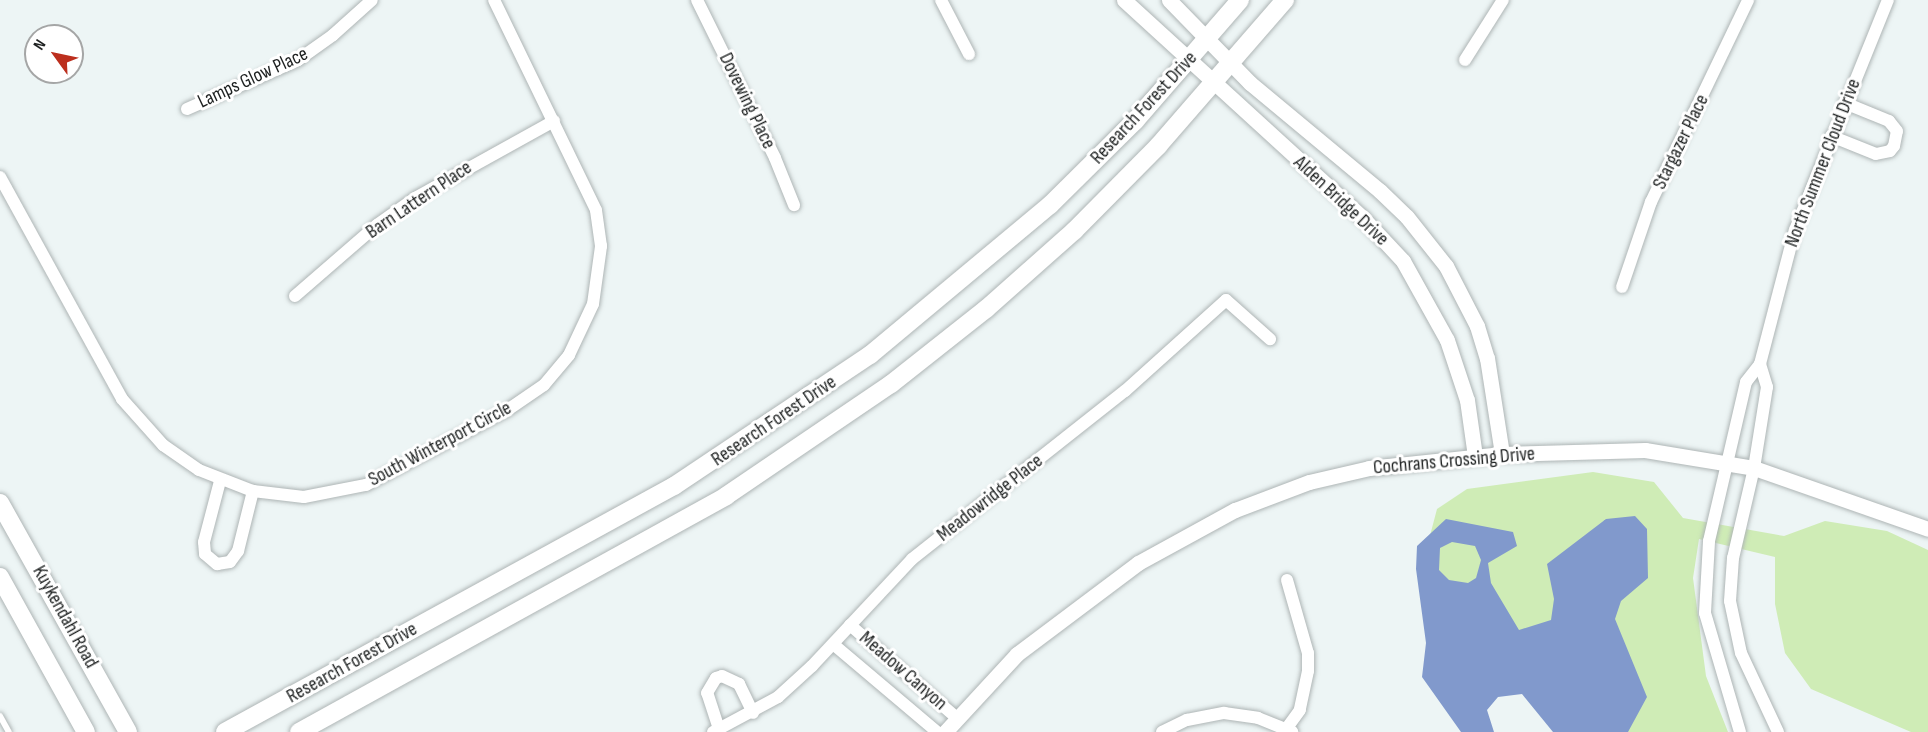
<!DOCTYPE html>
<html>
<head>
<meta charset="utf-8">
<style>
  body { margin:0 }
  #map { position:relative; width:1928px; height:732px; overflow:hidden; background:#edf5f5; font-family:"Sofia Sans Condensed",sans-serif }
  div>[style] { position:absolute }
  .green>* { inset:0; background:#cfecb6 }
  .water>* { inset:0; background:#8199cc }
  .roads { filter:drop-shadow(0 0 2px #aeb5b5) drop-shadow(0 0 2px #aeb5b5) }
  .service>* { height:6px; margin:-3px; padding:0 3px; transform-origin:3px; border-radius:3px; background:#fff }
  .minor>* { height:12px; margin:-6px; padding:0 6px; transform-origin:6px; border-radius:6px; background:#fff }
  .tertiary>* { height:15px; margin:-7.5px; padding:0 7.5px; transform-origin:7.5px; border-radius:7.5px; background:#fff }
  .secondary>* { height:18px; margin:-9px; padding:0 9px; transform-origin:9px; border-radius:9px; background:#fff }
  span { translate:-50% -50%; white-space:nowrap; text-align:center; line-height:1.15; -webkit-text-stroke:6px #fff; paint-order:stroke }
  .street-label { font-size:20px; color:#1d2020 }
  .north { position:absolute; left:24px; top:24px; width:60px; height:60px; box-sizing:border-box; background:#fff; border:2px solid #a5a6a6; border-radius:50%; rotate:303deg; font-size:16px; font-weight:700; line-height:24px; text-align:center; color:#1d2020 }
  .north::after { content:''; display:block; margin:auto; width:21px; height:27px; background:#bc2f1e; clip-path:polygon(50% 0,100% 100%,50% 72%,0 100%) }
</style>
</head>
<body>
<div id="map">
  <div class="green">
    <div style="clip-path:polygon(1593px 472px,1654px 482px,1683px 518px,1784px 536px,1825px 521px,1887px 531px,1928px 550px,1928px 732px,1911px 732px,1811px 689px,1785px 653px,1775px 604px,1775px 557px,1699px 539px,1693px 578px,1706px 676px,1728px 732px,1574px 732px,1433px 579px,1427px 547px,1437px 509px,1467px 489px)"></div>
  </div>
  <div class="water">
    <div style="clip-path:polygon(evenodd,1635px 516px,1647px 529px,1648px 578px,1621px 601px,1615px 619px,1647px 697px,1628px 732px,1553px 732px,1522px 694px,1498px 697px,1487px 710px,1494px 732px,1461px 732px,1422px 677px,1426px 643px,1416px 569px,1417px 546px,1446px 519px,1513px 532px,1517px 546px,1488px 563px,1491px 583px,1519px 630px,1551px 620px,1554px 599px,1547px 564px,1606px 519px,1635px 516px,1452px 542px,1475px 546px,1481px 560px,1476px 578px,1468px 583px,1449px 580px,1439px 570px,1440px 548px,1452px 542px)"></div>
  </div>
  <div class="roads">
    <div class="service">
      <div style="left:0;top:716px;width:18px;rotate:61deg"></div>
    </div>
    <div class="minor">
      <div style="left:697px;top:0;width:176px;rotate:63.7deg"></div>
      <div style="left:775px;top:158px;width:51px;rotate:68deg"></div>
      <div style="left:941px;top:0;width:61px;rotate:62.6deg"></div>
      <div style="left:1465px;top:60px;width:71px;rotate:-57.7deg"></div>
      <div style="left:187px;top:109px;width:121px;rotate:-23.8deg"></div>
      <div style="left:298px;top:60px;width:43px;rotate:-35.5deg"></div>
      <div style="left:333px;top:35px;width:52px;rotate:-41.9deg"></div>
      <div style="left:1831px;top:136px;width:48px;rotate:21.8deg"></div>
      <div style="left:1876px;top:154px;width:14px;rotate:-12deg"></div>
      <div style="left:1890px;top:151px;width:6px;rotate:-51deg"></div>
      <div style="left:1894px;top:146px;width:15px;rotate:-79deg"></div>
      <div style="left:1897px;top:131px;width:13px;rotate:-129deg"></div>
      <div style="left:1889px;top:121px;width:48px;rotate:-157.8deg"></div>
      <div style="left:0;top:177px;width:253px;rotate:61.2deg"></div>
      <div style="left:122px;top:399px;width:62px;rotate:48.3deg"></div>
      <div style="left:163px;top:445px;width:44px;rotate:34.8deg"></div>
      <div style="left:199px;top:470px;width:58px;rotate:21.3deg"></div>
      <div style="left:253px;top:491px;width:51px;rotate:6.7deg"></div>
      <div style="left:304px;top:497px;width:63px;rotate:-11deg"></div>
      <div style="left:366px;top:485px;width:158px;rotate:-27.9deg"></div>
      <div style="left:506px;top:411px;width:46px;rotate:-34.4deg"></div>
      <div style="left:544px;top:385px;width:39px;rotate:-50deg"></div>
      <div style="left:569px;top:355px;width:56px;rotate:-64.8deg"></div>
      <div style="left:593px;top:304px;width:59px;rotate:-82.1deg"></div>
      <div style="left:601px;top:246px;width:36px;rotate:-98deg"></div>
      <div style="left:596px;top:210px;width:233px;rotate:-115.9deg"></div>
      <div style="left:1622px;top:287px;width:90px;rotate:-71.2deg"></div>
      <div style="left:1651px;top:202px;width:224px;rotate:-64.3deg"></div>
      <div style="left:295px;top:296px;width:108px;rotate:-40.9deg"></div>
      <div style="left:377px;top:225px;width:47px;rotate:-35.4deg"></div>
      <div style="left:415px;top:198px;width:159px;rotate:-29deg"></div>
      <div style="left:1760px;top:364px;width:24px;rotate:73deg"></div>
      <div style="left:1767px;top:387px;width:82px;rotate:99.1deg"></div>
      <div style="left:1754px;top:468px;width:92px;rotate:103.1deg"></div>
      <div style="left:1733px;top:558px;width:43px;rotate:94deg"></div>
      <div style="left:1730px;top:601px;width:53px;rotate:78.1deg"></div>
      <div style="left:1741px;top:653px;width:87px;rotate:64.9deg"></div>
      <div style="left:220px;top:481px;width:63px;rotate:104.7deg"></div>
      <div style="left:204px;top:542px;width:12px;rotate:85deg"></div>
      <div style="left:205px;top:554px;width:16px;rotate:40deg"></div>
      <div style="left:217px;top:564px;width:13px;rotate:-9deg"></div>
      <div style="left:230px;top:562px;width:14px;rotate:-54deg"></div>
      <div style="left:238px;top:551px;width:62px;rotate:-76deg"></div>
      <div style="left:1287px;top:580px;width:76px;rotate:74deg"></div>
      <div style="left:1308px;top:653px;width:18px;rotate:90deg"></div>
      <div style="left:1308px;top:671px;width:40px;rotate:102deg"></div>
      <div style="left:1300px;top:710px;width:22px;rotate:126deg"></div>
      <div style="left:850px;top:625px;width:142px;rotate:41deg"></div>
      <div style="left:833px;top:644px;width:136px;rotate:40.2deg"></div>
      <div style="left:719px;top:729px;width:38px;rotate:-108deg"></div>
      <div style="left:707px;top:693px;width:17px;rotate:-59deg"></div>
      <div style="left:716px;top:678px;width:6px;rotate:-18deg"></div>
      <div style="left:722px;top:676px;width:19px;rotate:25deg"></div>
      <div style="left:739px;top:684px;width:32px;rotate:64deg"></div>
      <div style="left:713px;top:732px;width:74px;rotate:-28.3deg"></div>
      <div style="left:778px;top:697px;width:46px;rotate:-42.4deg"></div>
      <div style="left:812px;top:666px;width:146px;rotate:-46.9deg"></div>
      <div style="left:912px;top:559px;width:271px;rotate:-38.3deg"></div>
      <div style="left:1125px;top:391px;width:136px;rotate:-42deg"></div>
      <div style="left:1226px;top:300px;width:59px;rotate:41.6deg"></div>
      <div style="left:1162px;top:732px;width:28px;rotate:-26deg"></div>
      <div style="left:1187px;top:720px;width:38px;rotate:-11deg"></div>
      <div style="left:1224px;top:713px;width:34px;rotate:8deg"></div>
      <div style="left:1258px;top:718px;width:37px;rotate:22deg"></div>
      <div style="left:1740px;top:732px;width:124px;rotate:-106.4deg"></div>
      <div style="left:1705px;top:613px;width:72px;rotate:-86.8deg"></div>
      <div style="left:1709px;top:541px;width:163px;rotate:-76.9deg"></div>
      <div style="left:1746px;top:382px;width:23px;rotate:-52deg"></div>
      <div style="left:1760px;top:364px;width:138px;rotate:-75.4deg"></div>
      <div style="left:1795px;top:230px;width:248px;rotate:-68deg"></div>
    </div>
    <div class="tertiary">
      <div style="left:1124px;top:0;width:322px;rotate:42.4deg"></div>
      <div style="left:1362px;top:217px;width:60px;rotate:47deg"></div>
      <div style="left:1403px;top:261px;width:90px;rotate:60.9deg"></div>
      <div style="left:1447px;top:340px;width:63px;rotate:71.6deg"></div>
      <div style="left:1467px;top:400px;width:57px;rotate:81.9deg"></div>
      <div style="left:1169px;top:0;width:116px;rotate:45.7deg"></div>
      <div style="left:1250px;top:83px;width:169px;rotate:39.7deg"></div>
      <div style="left:1380px;top:191px;width:37px;rotate:44deg"></div>
      <div style="left:1407px;top:217px;width:63px;rotate:51.5deg"></div>
      <div style="left:1446px;top:266px;width:68px;rotate:62.7deg"></div>
      <div style="left:1477px;top:326px;width:34px;rotate:73deg"></div>
      <div style="left:1487px;top:358px;width:97px;rotate:81.1deg"></div>
      <div style="left:945px;top:732px;width:106px;rotate:-47.3deg"></div>
      <div style="left:1017px;top:654px;width:151px;rotate:-36.9deg"></div>
      <div style="left:1138px;top:563px;width:111px;rotate:-28.7deg"></div>
      <div style="left:1235px;top:510px;width:79px;rotate:-20.7deg"></div>
      <div style="left:1309px;top:482px;width:62px;rotate:-13.1deg"></div>
      <div style="left:1369px;top:468px;width:134px;rotate:-6deg"></div>
      <div style="left:1502px;top:454px;width:143px;rotate:-1.6deg"></div>
      <div style="left:1645px;top:450px;width:110px;rotate:9.4deg"></div>
      <div style="left:1754px;top:468px;width:184px;rotate:19.3deg"></div>
    </div>
    <div class="secondary">
      <div style="left:0;top:503px;width:262px;rotate:60.8deg"></div>
      <div style="left:0;top:577px;width:177px;rotate:61deg"></div>
      <div style="left:225px;top:732px;width:512px;rotate:-28.72deg"></div>
      <div style="left:674px;top:486px;width:236px;rotate:-33.8deg"></div>
      <div style="left:870px;top:355px;width:234px;rotate:-39.8deg"></div>
      <div style="left:1050px;top:205px;width:120px;rotate:-44.7deg"></div>
      <div style="left:1135px;top:121px;width:160px;rotate:-49deg"></div>
      <div style="left:299px;top:732px;width:488px;rotate:-28.9deg"></div>
      <div style="left:726px;top:496px;width:199px;rotate:-34.2deg"></div>
      <div style="left:891px;top:384px;width:121px;rotate:-38.3deg"></div>
      <div style="left:986px;top:309px;width:118px;rotate:-41.6deg"></div>
      <div style="left:1074px;top:231px;width:120px;rotate:-45.3deg"></div>
      <div style="left:1158px;top:146px;width:194px;rotate:-49deg"></div>
    </div>
  </div>
  <div class="street-label">
    <span style="left:253px;top:78px;rotate:-25deg">Lamps Glow Place</span>
    <span style="left:747px;top:101px;rotate:64deg">Dovewing Place</span>
    <span style="left:1144px;top:108px;rotate:-47deg">Research Forest Drive</span>
    <span style="left:1681px;top:142px;rotate:-64deg">Stargazer Place</span>
    <span style="left:1823px;top:163px;rotate:-69deg">North Summer Cloud Drive</span>
    <span style="left:419px;top:200px;rotate:-34deg">Barn Lattern Place</span>
    <span style="left:1341px;top:201px;rotate:43deg">Alden Bridge Drive</span>
    <span style="left:774px;top:421px;rotate:-34deg">Research Forest Drive</span>
    <span style="left:440px;top:444px;rotate:-28deg">South Winterport Circle</span>
    <span style="left:1454px;top:461px;rotate:-5deg">Cochrans Crossing Drive</span>
    <span style="left:990px;top:498px;rotate:-38deg">Meadowridge Place</span>
    <span style="left:65px;top:617px;rotate:61deg">Kuykendahl Road</span>
    <span style="left:352px;top:663px;rotate:-29deg">Research Forest Drive</span>
    <span style="left:903px;top:671px;rotate:41deg">Meadow Canyon</span>
  </div>
  <div class="north">N</div>
</div>
</body>
</html>
